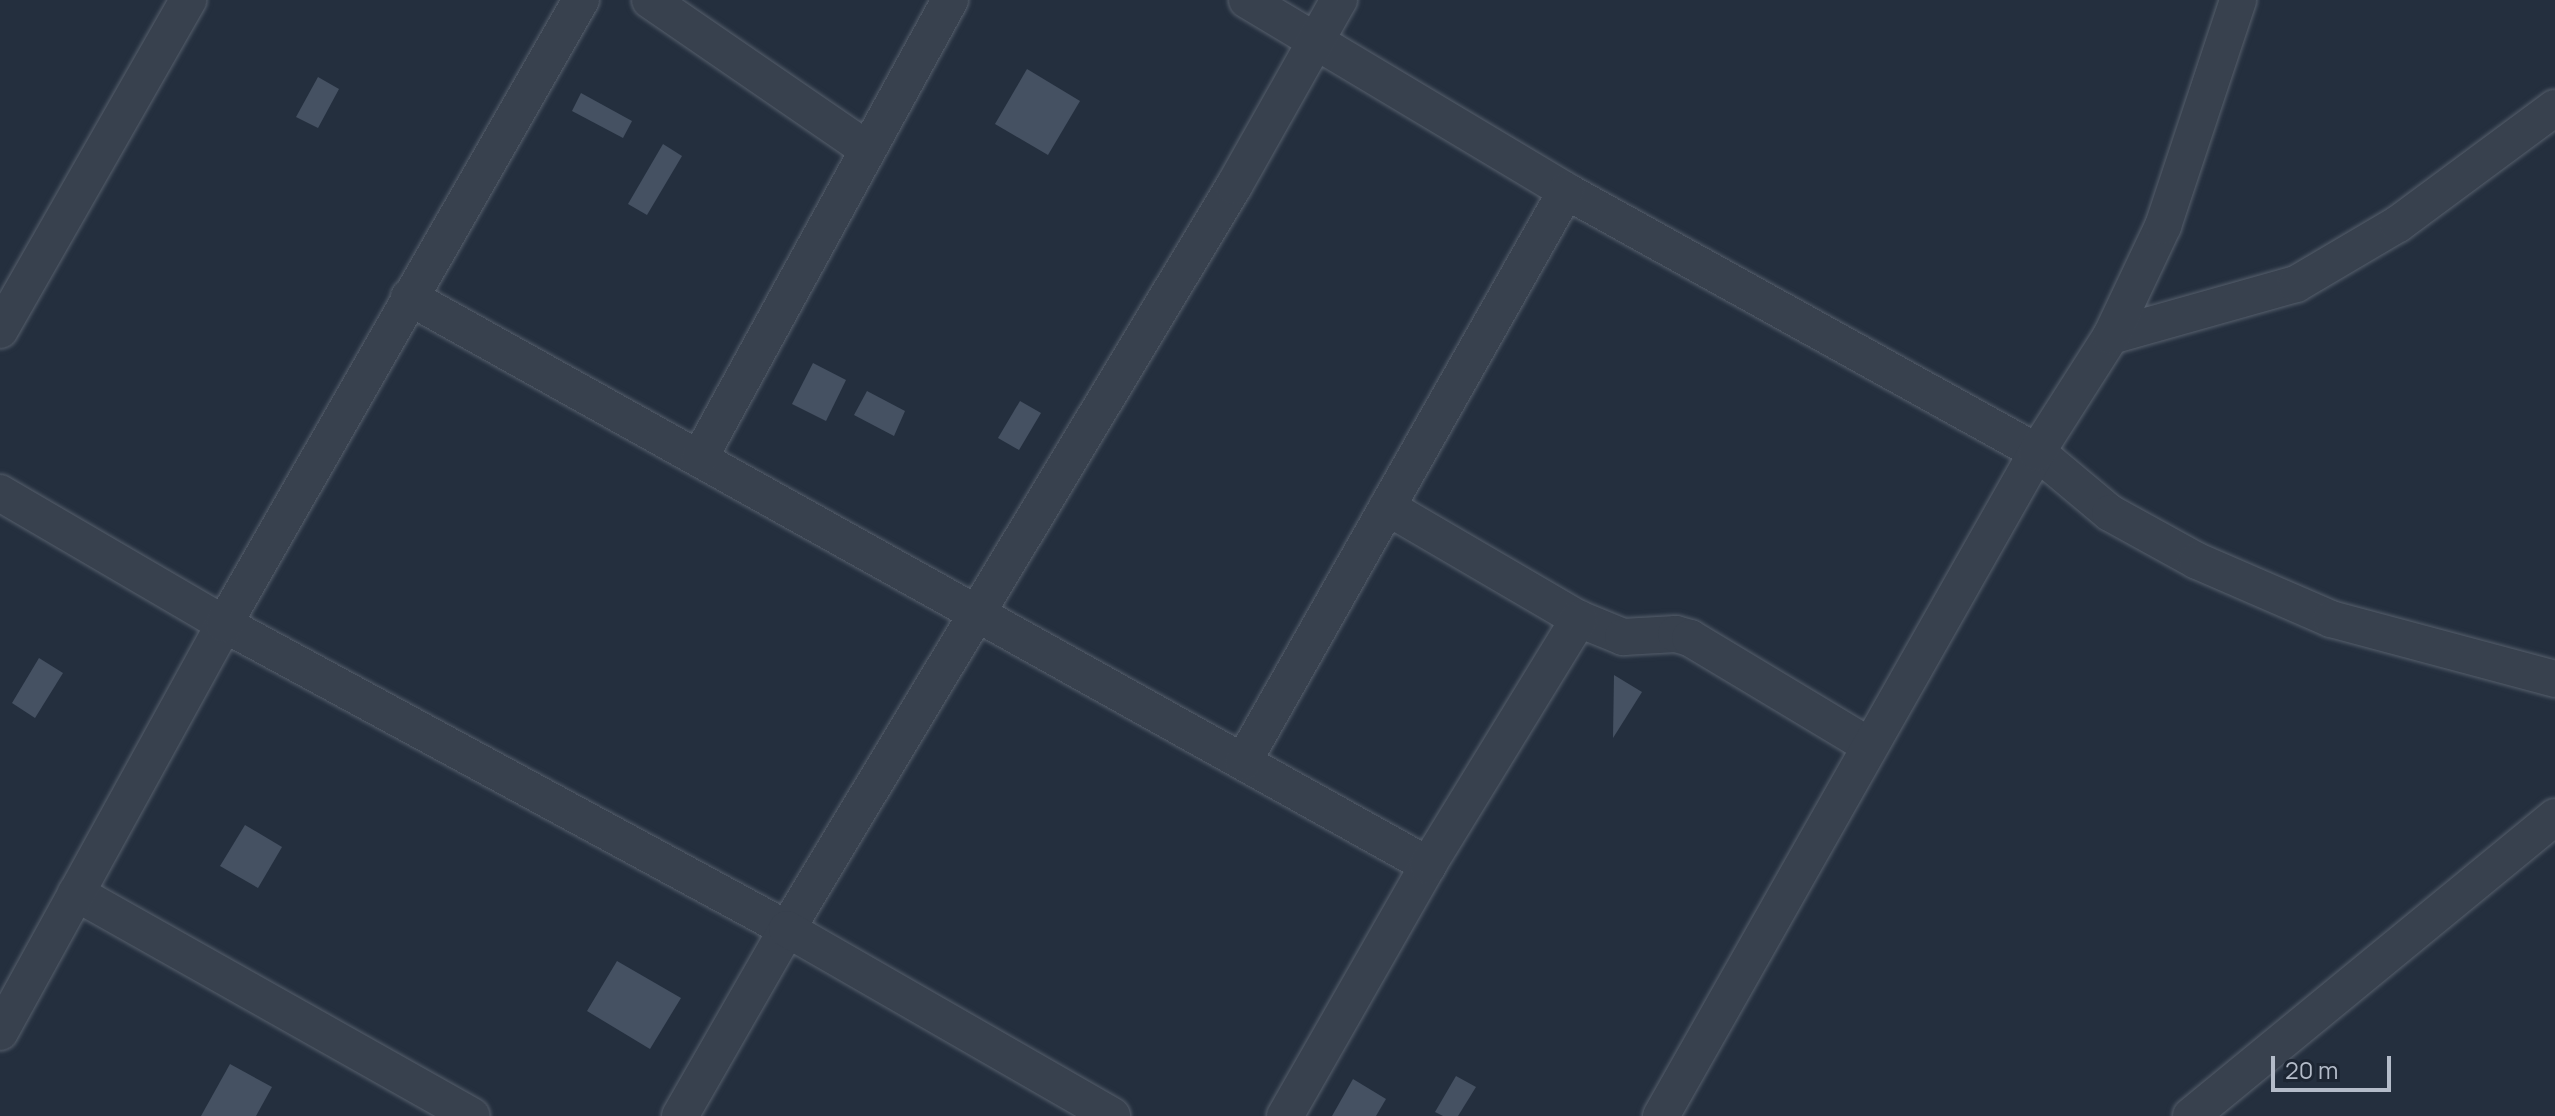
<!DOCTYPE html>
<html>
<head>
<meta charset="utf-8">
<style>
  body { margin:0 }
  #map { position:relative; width:2555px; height:1116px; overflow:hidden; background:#242f3e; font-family:Manrope,sans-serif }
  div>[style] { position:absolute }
  .building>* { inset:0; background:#455162 }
  .roads { filter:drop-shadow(0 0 2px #565f6c) drop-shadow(0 0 2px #565f6c) }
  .street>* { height:36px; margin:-18px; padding:0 18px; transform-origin:18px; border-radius:18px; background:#38414e }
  span { translate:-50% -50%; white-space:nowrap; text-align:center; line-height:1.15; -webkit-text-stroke:6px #1d2633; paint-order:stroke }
  .scale { position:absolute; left:2271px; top:1056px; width:120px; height:36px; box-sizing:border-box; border:4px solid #b4bcc9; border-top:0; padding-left:10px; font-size:24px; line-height:28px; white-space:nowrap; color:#b4bcc9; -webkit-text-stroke:6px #1d2633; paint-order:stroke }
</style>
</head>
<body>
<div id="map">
  <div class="building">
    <div style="clip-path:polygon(1027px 69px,1080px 101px,1048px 155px,995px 124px)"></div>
    <div style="clip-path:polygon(318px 77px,339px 89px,318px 128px,296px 117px)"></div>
    <div style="clip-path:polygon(581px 93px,632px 121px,623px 138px,572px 111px)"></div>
    <div style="clip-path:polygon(663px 144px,682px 156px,647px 215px,628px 204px)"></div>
    <div style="clip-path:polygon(813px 363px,846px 380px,826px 421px,792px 404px)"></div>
    <div style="clip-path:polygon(867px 391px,905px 411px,894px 436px,854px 415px)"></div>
    <div style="clip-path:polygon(1020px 401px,1041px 413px,1019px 450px,998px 438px)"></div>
    <div style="clip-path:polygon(39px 658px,63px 673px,35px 718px,12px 703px)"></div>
    <div style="clip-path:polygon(1614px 675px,1642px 692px,1613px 738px)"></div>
    <div style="clip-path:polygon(245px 825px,282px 847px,258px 888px,220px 866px)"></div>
    <div style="clip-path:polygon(617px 961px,681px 998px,650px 1049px,587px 1011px)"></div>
    <div style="clip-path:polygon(230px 1064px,272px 1087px,256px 1116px,201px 1116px)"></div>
    <div style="clip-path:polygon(1456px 1076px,1476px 1087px,1458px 1116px,1443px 1116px,1435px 1112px)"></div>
    <div style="clip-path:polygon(1353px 1079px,1386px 1099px,1376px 1116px,1332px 1116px)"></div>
  </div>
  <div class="roads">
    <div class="street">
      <div style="left:650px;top:0;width:263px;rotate:34.5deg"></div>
      <div style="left:1247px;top:0;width:372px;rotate:30.9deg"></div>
      <div style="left:1566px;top:191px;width:538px;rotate:28.99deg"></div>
      <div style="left:2037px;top:452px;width:95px;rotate:39.9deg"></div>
      <div style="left:2110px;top:513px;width:99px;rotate:28.9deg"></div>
      <div style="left:2197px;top:561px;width:146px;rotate:23.4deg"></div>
      <div style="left:2331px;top:619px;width:232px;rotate:15deg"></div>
      <div style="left:409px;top:297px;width:1167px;rotate:29.14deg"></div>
      <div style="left:0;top:330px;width:380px;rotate:-60.3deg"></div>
      <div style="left:2111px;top:336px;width:192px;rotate:-15.7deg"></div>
      <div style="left:2296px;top:284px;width:118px;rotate:-30.5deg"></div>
      <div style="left:2398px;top:224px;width:195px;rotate:-36.5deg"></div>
      <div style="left:700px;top:457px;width:521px;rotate:-61.32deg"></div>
      <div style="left:0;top:493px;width:259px;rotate:30.3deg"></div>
      <div style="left:224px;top:624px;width:640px;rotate:28.45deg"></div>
      <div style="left:787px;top:929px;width:867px;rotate:-58.97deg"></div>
      <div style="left:1234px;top:186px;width:214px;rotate:-60.6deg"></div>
      <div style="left:1387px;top:507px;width:222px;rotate:30.3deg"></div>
      <div style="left:1579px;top:619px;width:48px;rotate:22.2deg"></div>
      <div style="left:1623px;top:637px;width:53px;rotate:-3.2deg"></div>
      <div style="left:1676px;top:634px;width:15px;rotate:16deg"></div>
      <div style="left:1690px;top:638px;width:208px;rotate:31deg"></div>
      <div style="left:1243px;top:762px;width:656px;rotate:-60.5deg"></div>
      <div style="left:76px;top:893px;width:454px;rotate:29.4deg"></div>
      <div style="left:0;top:1032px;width:465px;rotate:-61.2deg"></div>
      <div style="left:224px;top:624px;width:719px;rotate:-60.23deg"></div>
      <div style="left:680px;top:1116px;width:215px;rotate:-60.2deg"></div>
      <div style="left:787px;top:929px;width:375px;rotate:29.9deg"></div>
      <div style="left:1285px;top:1116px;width:289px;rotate:-60.3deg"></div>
      <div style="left:1428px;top:865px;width:289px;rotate:-58.5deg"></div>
      <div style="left:1661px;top:1116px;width:763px;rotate:-60.48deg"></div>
      <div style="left:2037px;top:452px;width:138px;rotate:-57.5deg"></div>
      <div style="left:2111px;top:336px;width:122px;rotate:-64.7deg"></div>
      <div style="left:2163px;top:226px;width:238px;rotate:-71.6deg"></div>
      <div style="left:2191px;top:1116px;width:471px;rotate:-39.4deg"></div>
    </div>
  </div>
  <div class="scale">20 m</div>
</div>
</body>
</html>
